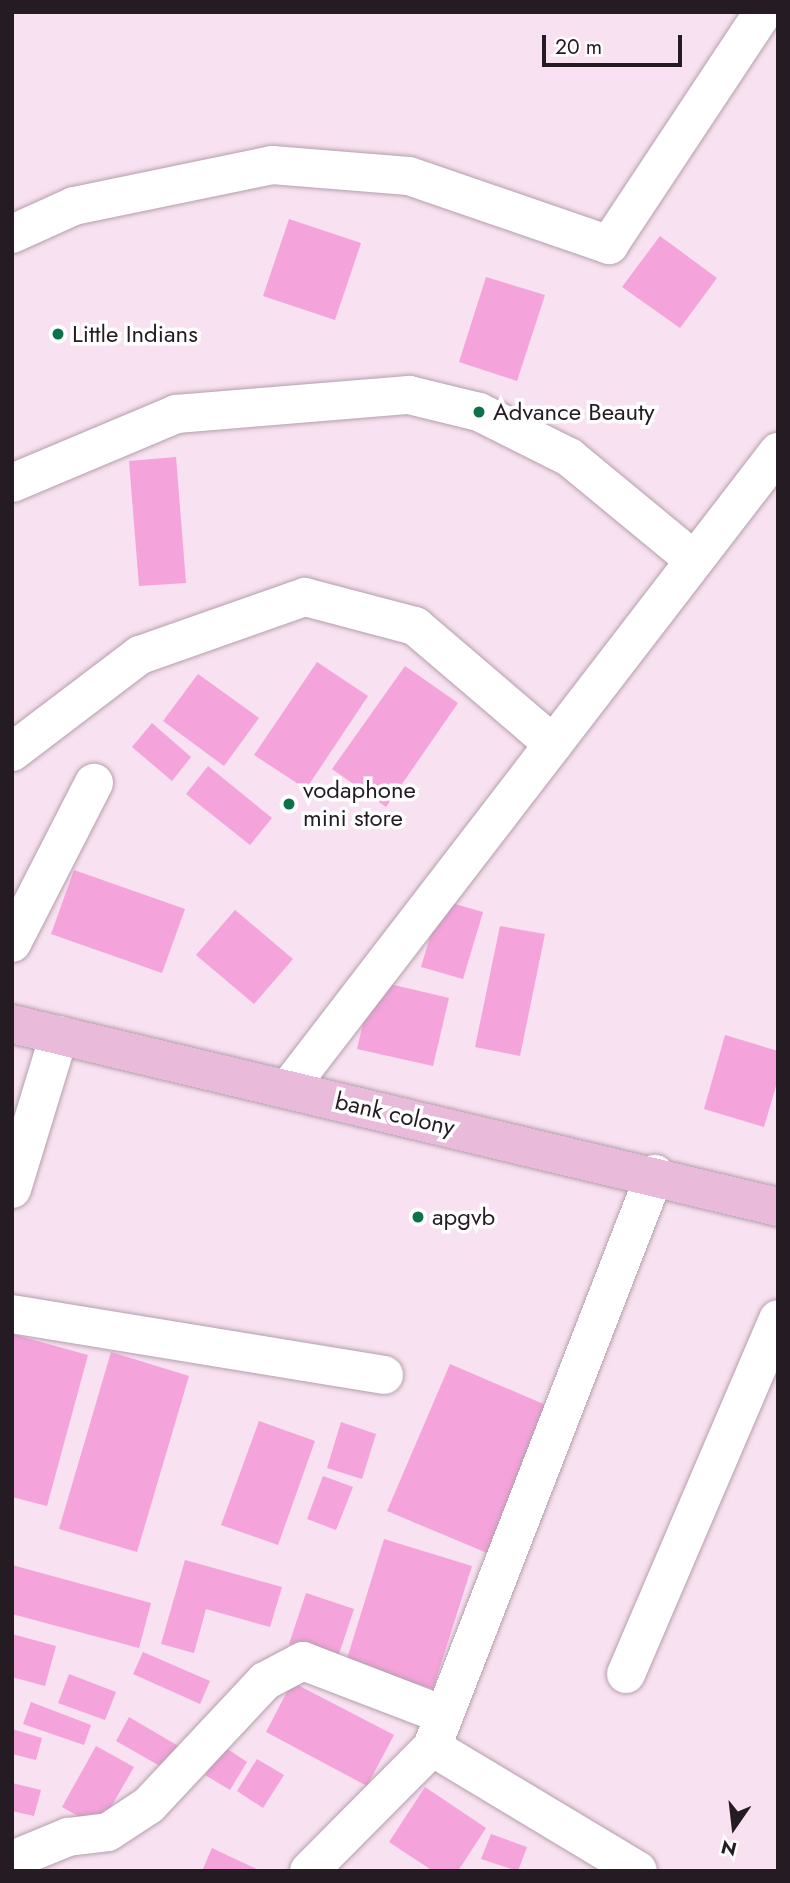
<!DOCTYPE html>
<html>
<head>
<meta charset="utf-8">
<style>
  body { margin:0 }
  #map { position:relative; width:790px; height:1883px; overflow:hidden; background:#f8e1f0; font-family:Jost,sans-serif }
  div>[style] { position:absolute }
  .building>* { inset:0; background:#f5a3db }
  .roads { filter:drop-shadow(0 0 2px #b49fad) drop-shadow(0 0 2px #b49fad) }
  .minor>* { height:38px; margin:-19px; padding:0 19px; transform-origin:19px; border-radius:19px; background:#fff }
  .major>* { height:38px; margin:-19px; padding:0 19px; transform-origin:19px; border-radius:19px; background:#e9bada }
  .dots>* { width:19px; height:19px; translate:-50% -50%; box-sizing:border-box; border:4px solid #fff; border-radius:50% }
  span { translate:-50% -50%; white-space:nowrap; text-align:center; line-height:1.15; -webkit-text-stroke:7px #fff; paint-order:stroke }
  .poi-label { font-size:24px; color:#241c22 }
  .left { translate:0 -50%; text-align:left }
  .street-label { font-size:24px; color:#241c22 }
  .frame { position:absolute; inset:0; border:14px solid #241c22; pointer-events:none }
  .north { position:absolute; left:699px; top:1792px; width:70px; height:70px; -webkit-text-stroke:5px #fff; paint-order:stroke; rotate:194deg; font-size:19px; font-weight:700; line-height:28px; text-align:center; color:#241c22 }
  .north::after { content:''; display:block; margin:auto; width:24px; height:32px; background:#241c22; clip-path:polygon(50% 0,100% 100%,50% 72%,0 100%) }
  .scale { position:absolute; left:542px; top:35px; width:140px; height:32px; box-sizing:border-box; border:4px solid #241c22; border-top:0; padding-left:9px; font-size:21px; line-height:24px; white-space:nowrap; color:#241c22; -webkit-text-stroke:5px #fff; paint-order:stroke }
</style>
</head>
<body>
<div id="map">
  <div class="building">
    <div style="clip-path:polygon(289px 219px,361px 243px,335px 320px,263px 296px)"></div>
    <div style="clip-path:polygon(660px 236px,717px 278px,680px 328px,622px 287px)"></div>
    <div style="clip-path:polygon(486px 277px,545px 295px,517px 381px,459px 362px)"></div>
    <div style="clip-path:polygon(176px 457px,186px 583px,139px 586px,129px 461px)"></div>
    <div style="clip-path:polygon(317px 662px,368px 696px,306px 789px,254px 755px)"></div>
    <div style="clip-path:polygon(405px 666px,458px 703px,386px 807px,332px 769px)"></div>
    <div style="clip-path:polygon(198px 674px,259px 718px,224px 766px,163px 721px)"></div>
    <div style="clip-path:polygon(152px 723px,191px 757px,172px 781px,132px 747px)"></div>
    <div style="clip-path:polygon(208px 766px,272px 818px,250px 845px,186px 794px)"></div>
    <div style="clip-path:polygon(74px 870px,185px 909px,162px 973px,51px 934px)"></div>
    <div style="clip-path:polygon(441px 900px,483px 912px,463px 979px,421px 967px)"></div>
    <div style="clip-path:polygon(235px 910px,293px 959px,254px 1004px,196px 955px)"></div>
    <div style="clip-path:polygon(500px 926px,545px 934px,520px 1056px,475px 1047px)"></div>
    <div style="clip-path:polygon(373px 980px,449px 998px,433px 1066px,357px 1049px)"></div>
    <div style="clip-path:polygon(725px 1035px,778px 1051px,778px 1079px,764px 1127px,704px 1109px)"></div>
    <div style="clip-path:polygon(12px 1334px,88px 1355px,47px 1506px,12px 1497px)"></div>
    <div style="clip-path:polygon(111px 1352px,189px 1376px,137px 1552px,59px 1529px)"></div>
    <div style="clip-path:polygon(450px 1364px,562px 1412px,499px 1558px,387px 1511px)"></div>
    <div style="clip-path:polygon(259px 1421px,315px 1441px,278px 1545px,221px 1525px)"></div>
    <div style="clip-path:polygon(341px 1422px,376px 1434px,362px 1479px,327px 1468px)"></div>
    <div style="clip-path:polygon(323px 1476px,353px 1487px,336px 1530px,307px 1519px)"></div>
    <div style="clip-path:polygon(384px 1539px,472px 1566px,433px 1689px,346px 1662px)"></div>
    <div style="clip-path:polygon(185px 1560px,282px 1587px,270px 1627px,206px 1609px,194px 1653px,161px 1644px)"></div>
    <div style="clip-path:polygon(12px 1565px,151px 1603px,139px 1648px,12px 1614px)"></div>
    <div style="clip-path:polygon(306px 1593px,354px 1609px,337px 1660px,289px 1644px)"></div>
    <div style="clip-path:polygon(12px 1634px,56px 1646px,45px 1686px,12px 1677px)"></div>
    <div style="clip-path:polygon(143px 1652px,210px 1681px,200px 1704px,133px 1674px)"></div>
    <div style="clip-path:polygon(69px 1674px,116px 1692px,105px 1720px,58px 1703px)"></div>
    <div style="clip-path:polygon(292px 1682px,394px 1735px,367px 1786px,266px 1732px)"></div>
    <div style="clip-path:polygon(31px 1702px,91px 1725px,84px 1745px,23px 1724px)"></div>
    <div style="clip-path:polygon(129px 1717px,180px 1747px,167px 1770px,116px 1741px)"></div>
    <div style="clip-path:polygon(12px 1729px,42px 1738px,36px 1760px,12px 1754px)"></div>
    <div style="clip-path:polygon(96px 1746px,134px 1767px,99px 1828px,62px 1807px)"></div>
    <div style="clip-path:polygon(223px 1746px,247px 1762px,230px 1790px,205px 1775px)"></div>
    <div style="clip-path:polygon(257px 1759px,284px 1775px,263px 1808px,237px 1791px)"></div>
    <div style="clip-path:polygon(12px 1783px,41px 1790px,34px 1816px,12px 1811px)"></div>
    <div style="clip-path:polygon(425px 1787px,486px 1828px,458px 1871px,433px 1871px,389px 1842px)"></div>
    <div style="clip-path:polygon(491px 1834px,527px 1847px,518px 1871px,481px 1859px)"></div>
    <div style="clip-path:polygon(212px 1848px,261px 1871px,202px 1871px)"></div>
  </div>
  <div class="roads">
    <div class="minor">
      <div style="left:12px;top:234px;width:68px;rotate:-24.3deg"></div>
      <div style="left:74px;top:206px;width:202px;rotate:-11.7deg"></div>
      <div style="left:272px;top:165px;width:137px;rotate:4.6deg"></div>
      <div style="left:409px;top:176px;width:212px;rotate:19deg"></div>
      <div style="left:609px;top:245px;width:279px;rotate:-56.5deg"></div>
      <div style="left:12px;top:483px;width:178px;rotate:-22.8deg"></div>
      <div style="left:176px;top:414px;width:234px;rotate:-4.7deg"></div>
      <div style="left:409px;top:395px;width:72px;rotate:13.7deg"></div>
      <div style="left:479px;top:412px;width:101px;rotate:26.6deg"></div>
      <div style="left:569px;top:457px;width:162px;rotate:39.5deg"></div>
      <div style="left:12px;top:752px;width:161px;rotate:-37.2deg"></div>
      <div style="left:140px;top:655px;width:175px;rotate:-19.4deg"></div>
      <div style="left:305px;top:597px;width:114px;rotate:14.8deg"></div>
      <div style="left:415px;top:626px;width:182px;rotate:40.5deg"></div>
      <div style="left:12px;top:943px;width:180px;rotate:-62.9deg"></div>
      <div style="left:288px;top:1089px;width:804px;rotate:-52.43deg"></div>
      <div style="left:12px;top:1189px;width:161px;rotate:-73deg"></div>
      <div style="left:12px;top:1314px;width:377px;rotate:9.3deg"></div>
      <div style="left:626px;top:1674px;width:386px;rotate:-66.8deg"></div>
      <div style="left:432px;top:1747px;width:240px;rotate:31deg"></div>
      <div style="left:12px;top:1860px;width:61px;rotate:-22.3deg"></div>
      <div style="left:68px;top:1837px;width:40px;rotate:-7.1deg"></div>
      <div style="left:108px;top:1832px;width:49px;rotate:-33.4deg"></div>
      <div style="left:149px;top:1805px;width:170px;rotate:-46.9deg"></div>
      <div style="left:265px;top:1681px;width:43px;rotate:-27.8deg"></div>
      <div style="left:303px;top:1661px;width:151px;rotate:21deg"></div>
      <div style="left:309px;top:1871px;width:175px;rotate:-45.2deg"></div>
      <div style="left:432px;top:1747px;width:615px;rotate:-68.74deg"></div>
    </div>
    <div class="major">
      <div style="left:12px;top:1024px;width:788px;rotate:13.44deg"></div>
    </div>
  </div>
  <div class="dots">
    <div style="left:58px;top:334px;background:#0c7249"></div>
    <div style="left:479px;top:412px;background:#0c7249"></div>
    <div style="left:289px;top:804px;background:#0c7249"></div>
    <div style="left:418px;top:1217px;background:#0c7249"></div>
  </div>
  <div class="poi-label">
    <span class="left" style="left:72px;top:334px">Little Indians</span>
    <span class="left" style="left:493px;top:412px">Advance Beauty</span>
    <span class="left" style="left:303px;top:804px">vodaphone<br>mini store</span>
    <span class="left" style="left:432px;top:1217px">apgvb</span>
  </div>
  <div class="street-label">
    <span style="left:395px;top:1114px;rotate:13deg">bank colony</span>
  </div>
  <div class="frame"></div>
  <div class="north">N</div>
  <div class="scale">20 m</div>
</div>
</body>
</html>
